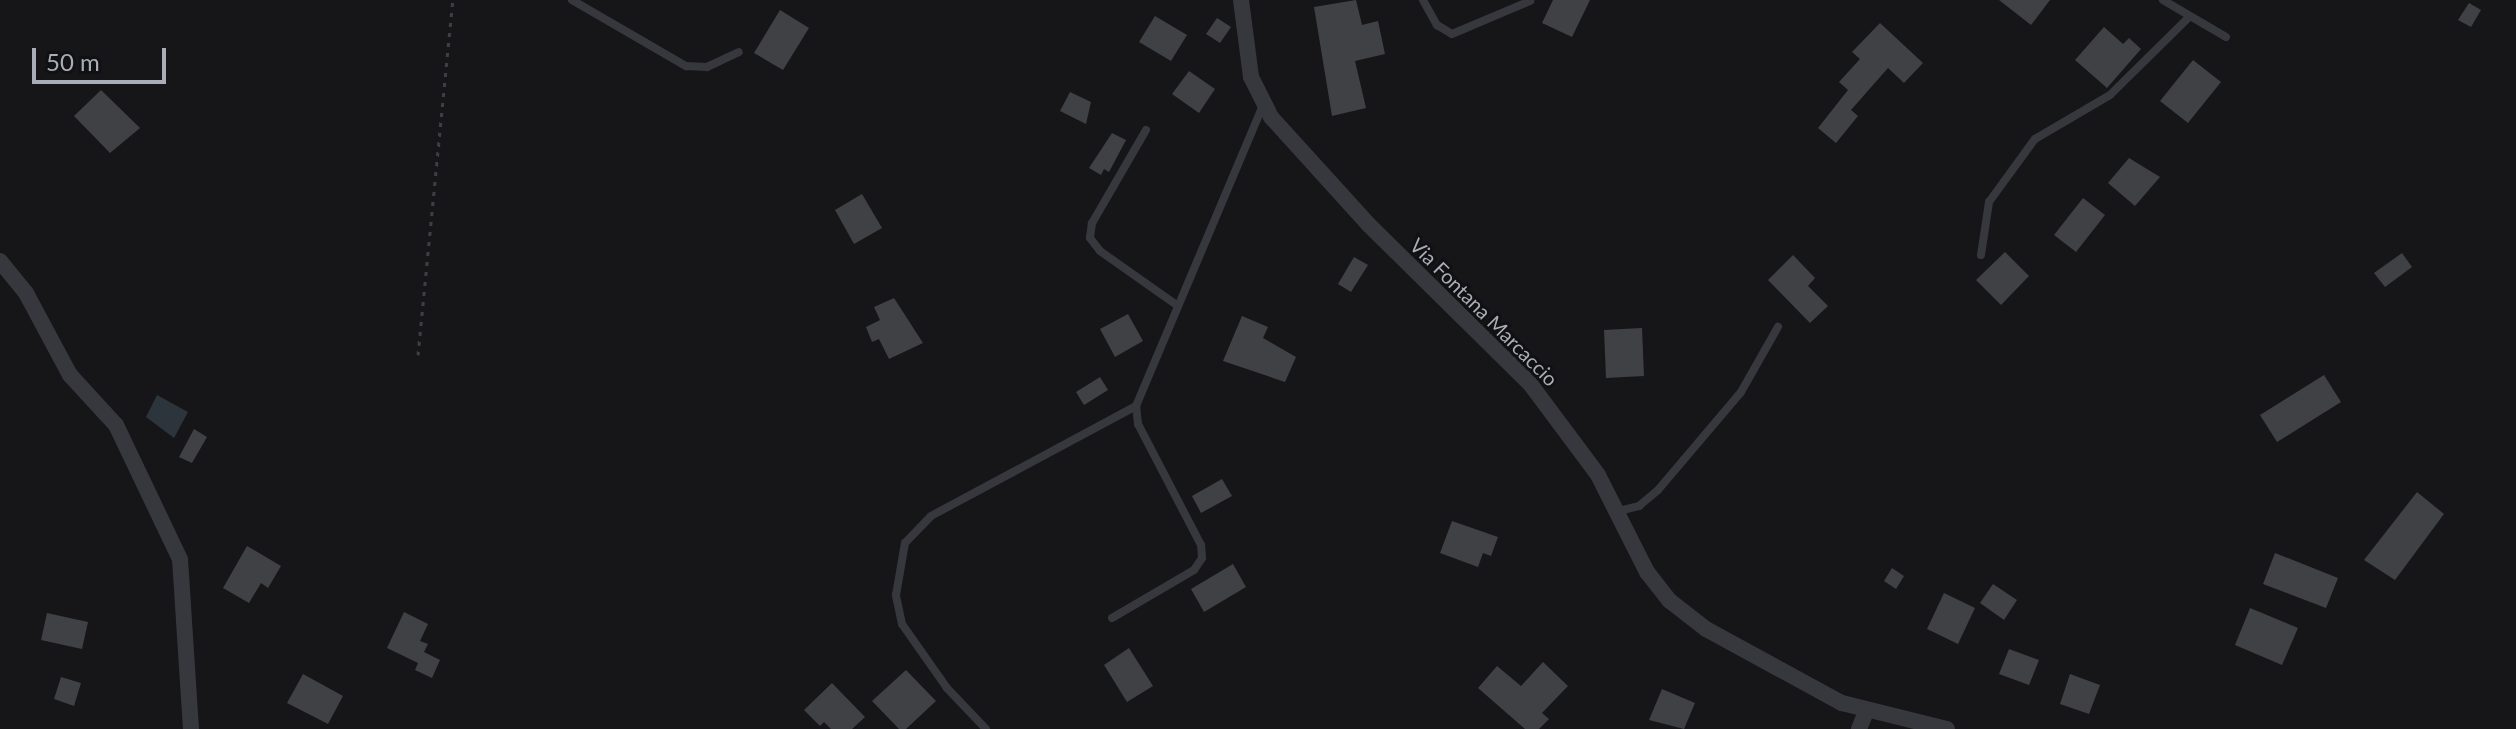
<!DOCTYPE html>
<html>
<head>
<meta charset="utf-8">
<style>
  body { margin:0 }
  #map { position:relative; width:2516px; height:729px; overflow:hidden; background:#161618; font-family:Lato,sans-serif }
  div>[style] { position:absolute }
  .water>* { inset:0; background:#2c353c }
  .building>* { inset:0; background:#404145 }
  .path>* { height:3px; margin-top:-1.5px; transform-origin:0; background:repeating-linear-gradient(90deg,#3d3f44 0 4px,transparent 0 10px) }
  .lane>* { height:8px; margin:-4px; padding:0 4px; transform-origin:4px; border-radius:4px; background:#37383d }
  .street>* { height:16px; margin:-8px; padding:0 8px; transform-origin:8px; border-radius:8px; background:#37383d }
  span { translate:-50% -50%; white-space:nowrap; text-align:center; line-height:1.15; -webkit-text-stroke:6px #111113; paint-order:stroke }
  .street-label { font-size:20px; color:#a8adb8 }
  .scale { position:absolute; left:32px; top:48px; width:134px; height:36px; box-sizing:border-box; border:4px solid #a8adb8; border-top:0; padding-left:10px; font-size:24px; line-height:28px; white-space:nowrap; color:#a8adb8; -webkit-text-stroke:6px #111113; paint-order:stroke }
</style>
</head>
<body>
<div id="map">
  <div class="water">
    <div style="clip-path:polygon(157px 395px,188px 412px,174px 438px,146px 417px)"></div>
  </div>
  <div class="building">
    <div style="clip-path:polygon(1356px 0,1362px 25px,1378px 21px,1385px 54px,1355px 61px,1366px 108px,1332px 116px,1314px 7px)"></div>
    <div style="clip-path:polygon(1553px 0,1590px 0,1572px 37px,1542px 23px)"></div>
    <div style="clip-path:polygon(1999px 0,2050px 0,2031px 25px)"></div>
    <div style="clip-path:polygon(2469px 3px,2481px 10px,2471px 27px,2458px 20px)"></div>
    <div style="clip-path:polygon(780px 10px,809px 28px,783px 70px,754px 53px)"></div>
    <div style="clip-path:polygon(1155px 16px,1187px 35px,1171px 61px,1139px 42px)"></div>
    <div style="clip-path:polygon(1217px 18px,1231px 27px,1220px 43px,1206px 34px)"></div>
    <div style="clip-path:polygon(1880px 23px,1923px 63px,1904px 83px,1888px 68px,1851px 110px,1858px 116px,1836px 143px,1818px 128px,1848px 90px,1839px 82px,1860px 59px,1852px 52px)"></div>
    <div style="clip-path:polygon(2104px 27px,2123px 44px,2129px 38px,2141px 49px,2107px 88px,2075px 60px)"></div>
    <div style="clip-path:polygon(2193px 60px,2221px 82px,2188px 123px,2160px 101px)"></div>
    <div style="clip-path:polygon(1189px 71px,1215px 89px,1199px 113px,1172px 94px)"></div>
    <div style="clip-path:polygon(101px 90px,140px 128px,110px 153px,74px 116px)"></div>
    <div style="clip-path:polygon(1070px 92px,1091px 102px,1086px 124px,1060px 111px)"></div>
    <div style="clip-path:polygon(1112px 133px,1126px 140px,1109px 172px,1104px 169px,1101px 175px,1089px 168px)"></div>
    <div style="clip-path:polygon(2129px 158px,2160px 177px,2135px 206px,2108px 183px)"></div>
    <div style="clip-path:polygon(862px 194px,882px 228px,854px 244px,835px 210px)"></div>
    <div style="clip-path:polygon(2083px 198px,2105px 215px,2076px 252px,2054px 235px)"></div>
    <div style="clip-path:polygon(2005px 252px,2029px 276px,2001px 305px,1976px 280px)"></div>
    <div style="clip-path:polygon(2402px 253px,2412px 267px,2385px 287px,2374px 273px)"></div>
    <div style="clip-path:polygon(1793px 255px,1815px 278px,1808px 286px,1828px 306px,1810px 323px,1768px 280px)"></div>
    <div style="clip-path:polygon(1354px 257px,1368px 265px,1351px 292px,1338px 284px)"></div>
    <div style="clip-path:polygon(894px 298px,923px 343px,889px 359px,879px 339px,872px 342px,866px 327px,880px 320px,874px 307px)"></div>
    <div style="clip-path:polygon(1128px 314px,1143px 341px,1115px 357px,1100px 329px)"></div>
    <div style="clip-path:polygon(1242px 316px,1268px 327px,1263px 338px,1296px 357px,1285px 382px,1223px 361px)"></div>
    <div style="clip-path:polygon(1642px 328px,1644px 376px,1606px 378px,1604px 330px)"></div>
    <div style="clip-path:polygon(2324px 375px,2341px 402px,2277px 442px,2260px 415px)"></div>
    <div style="clip-path:polygon(1100px 377px,1108px 390px,1084px 405px,1076px 392px)"></div>
    <div style="clip-path:polygon(194px 429px,207px 437px,192px 463px,179px 457px)"></div>
    <div style="clip-path:polygon(1222px 479px,1232px 496px,1201px 513px,1192px 496px)"></div>
    <div style="clip-path:polygon(2417px 492px,2444px 514px,2395px 580px,2364px 560px)"></div>
    <div style="clip-path:polygon(1452px 521px,1498px 537px,1491px 556px,1483px 553px,1478px 567px,1440px 553px)"></div>
    <div style="clip-path:polygon(247px 546px,281px 566px,268px 588px,261px 583px,249px 603px,223px 588px)"></div>
    <div style="clip-path:polygon(2275px 553px,2338px 578px,2326px 608px,2263px 584px)"></div>
    <div style="clip-path:polygon(1233px 564px,1246px 587px,1204px 612px,1191px 589px)"></div>
    <div style="clip-path:polygon(1892px 568px,1904px 576px,1896px 589px,1884px 581px)"></div>
    <div style="clip-path:polygon(1993px 584px,2017px 600px,2004px 620px,1980px 603px)"></div>
    <div style="clip-path:polygon(1944px 593px,1975px 608px,1958px 644px,1927px 629px)"></div>
    <div style="clip-path:polygon(2250px 608px,2298px 628px,2282px 665px,2235px 645px)"></div>
    <div style="clip-path:polygon(404px 612px,428px 624px,420px 641px,428px 644px,424px 652px,440px 660px,432px 678px,415px 670px,418px 663px,387px 648px)"></div>
    <div style="clip-path:polygon(47px 613px,88px 622px,82px 649px,41px 640px)"></div>
    <div style="clip-path:polygon(1129px 648px,1153px 686px,1127px 702px,1104px 665px)"></div>
    <div style="clip-path:polygon(2009px 649px,2039px 660px,2029px 685px,1999px 674px)"></div>
    <div style="clip-path:polygon(1543px 662px,1568px 686px,1542px 713px,1549px 719px,1539px 729px,1525px 729px,1478px 688px,1497px 666px,1521px 686px)"></div>
    <div style="clip-path:polygon(906px 670px,936px 701px,906px 729px,899px 729px,872px 701px)"></div>
    <div style="clip-path:polygon(303px 674px,343px 696px,328px 724px,287px 703px)"></div>
    <div style="clip-path:polygon(2070px 674px,2100px 685px,2089px 714px,2060px 704px)"></div>
    <div style="clip-path:polygon(61px 677px,81px 683px,74px 706px,54px 699px)"></div>
    <div style="clip-path:polygon(832px 683px,865px 717px,852px 729px,831px 729px,824px 722px,820px 726px,804px 710px)"></div>
    <div style="clip-path:polygon(1662px 689px,1695px 703px,1684px 729px,1649px 720px)"></div>
  </div>
  <div class="path">
    <div style="left:418px;top:355px;width:357px;rotate:-84.4deg"></div>
  </div>
  <div class="lane">
    <div style="left:572px;top:0;width:132px;rotate:30.1deg"></div>
    <div style="left:686px;top:66px;width:21px;rotate:3deg"></div>
    <div style="left:707px;top:67px;width:35px;rotate:-25deg"></div>
    <div style="left:1423px;top:0;width:29px;rotate:61deg"></div>
    <div style="left:1437px;top:25px;width:17px;rotate:31deg"></div>
    <div style="left:1452px;top:34px;width:85px;rotate:-22.9deg"></div>
    <div style="left:2163px;top:0;width:73px;rotate:30.4deg"></div>
    <div style="left:1146px;top:130px;width:108px;rotate:120.1deg"></div>
    <div style="left:1092px;top:223px;width:15px;rotate:98deg"></div>
    <div style="left:1090px;top:238px;width:16px;rotate:52deg"></div>
    <div style="left:1100px;top:251px;width:92px;rotate:35.2deg"></div>
    <div style="left:1981px;top:255px;width:54px;rotate:-81.4deg"></div>
    <div style="left:1989px;top:202px;width:78px;rotate:-53.9deg"></div>
    <div style="left:2035px;top:139px;width:87px;rotate:-30.4deg"></div>
    <div style="left:2110px;top:95px;width:112px;rotate:-44.6deg"></div>
    <div style="left:1619px;top:511px;width:21px;rotate:-14deg"></div>
    <div style="left:1639px;top:506px;width:25px;rotate:-40deg"></div>
    <div style="left:1658px;top:490px;width:128px;rotate:-49.7deg"></div>
    <div style="left:1741px;top:392px;width:75px;rotate:-60.4deg"></div>
    <div style="left:1112px;top:618px;width:95px;rotate:-30.3deg"></div>
    <div style="left:1194px;top:570px;width:14px;rotate:-56deg"></div>
    <div style="left:1202px;top:558px;width:13px;rotate:-94deg"></div>
    <div style="left:1201px;top:545px;width:136px;rotate:-117.5deg"></div>
    <div style="left:1138px;top:424px;width:18px;rotate:-96deg"></div>
    <div style="left:1136px;top:406px;width:327px;rotate:-67.1deg"></div>
    <div style="left:986px;top:729px;width:57px;rotate:-133.6deg"></div>
    <div style="left:947px;top:688px;width:78px;rotate:-125.1deg"></div>
    <div style="left:902px;top:624px;width:30px;rotate:-102deg"></div>
    <div style="left:896px;top:595px;width:53px;rotate:-80.2deg"></div>
    <div style="left:905px;top:543px;width:37px;rotate:-46deg"></div>
    <div style="left:931px;top:516px;width:233px;rotate:-28.2deg"></div>
  </div>
  <div class="street">
    <div style="left:1241px;top:0;width:78px;rotate:82.6deg"></div>
    <div style="left:1251px;top:77px;width:45px;rotate:63.4deg"></div>
    <div style="left:1271px;top:117px;width:144px;rotate:47.8deg"></div>
    <div style="left:1368px;top:224px;width:229px;rotate:44.6deg"></div>
    <div style="left:1531px;top:385px;width:112px;rotate:53.3deg"></div>
    <div style="left:1598px;top:475px;width:109px;rotate:63.2deg"></div>
    <div style="left:1647px;top:572px;width:37px;rotate:52deg"></div>
    <div style="left:1670px;top:601px;width:46px;rotate:37.9deg"></div>
    <div style="left:1706px;top:629px;width:155px;rotate:28.6deg"></div>
    <div style="left:1842px;top:703px;width:108px;rotate:13.9deg"></div>
    <div style="left:0;top:261px;width:41px;rotate:50.9deg"></div>
    <div style="left:26px;top:293px;width:93px;rotate:61.8deg"></div>
    <div style="left:70px;top:375px;width:68px;rotate:47.4deg"></div>
    <div style="left:116px;top:425px;width:148px;rotate:64.5deg"></div>
    <div style="left:180px;top:559px;width:170px;rotate:86.3deg"></div>
    <div style="left:1859px;top:729px;width:18px;rotate:-68deg"></div>
  </div>
  <div class="street-label">
    <span style="left:1484px;top:312px;rotate:45deg">Via Fontana Marcaccio</span>
  </div>
  <div class="scale">50 m</div>
</div>
</body>
</html>
